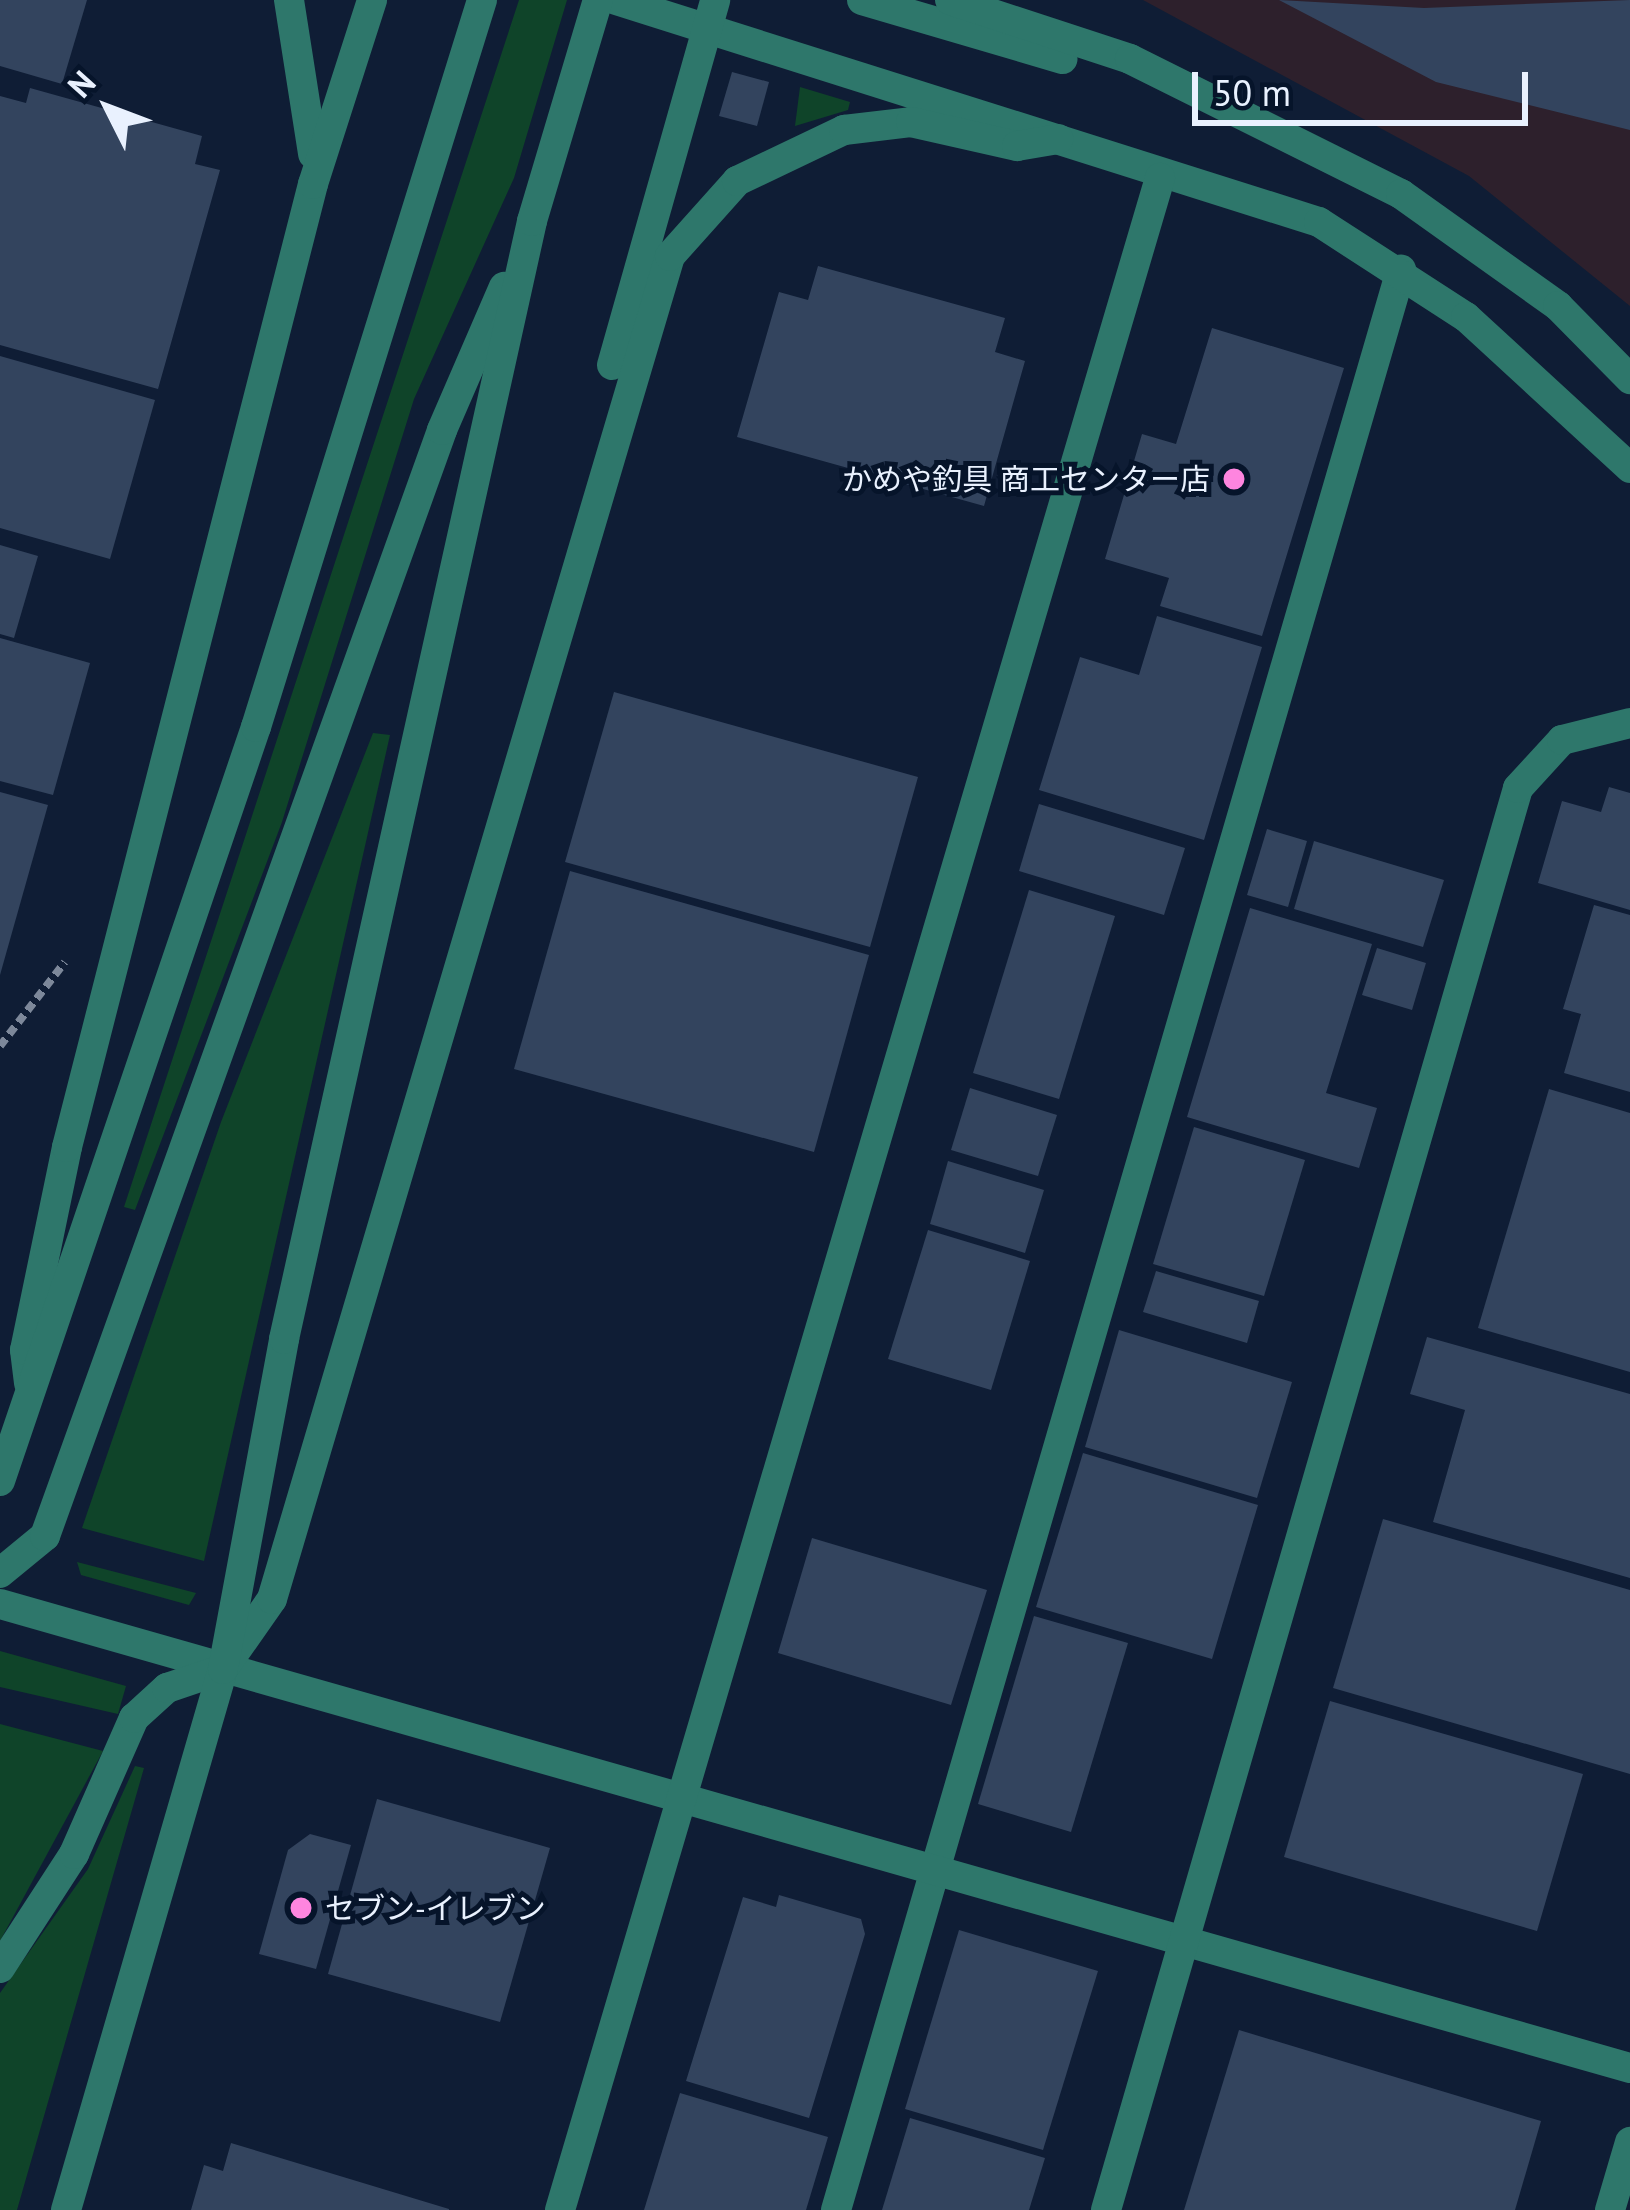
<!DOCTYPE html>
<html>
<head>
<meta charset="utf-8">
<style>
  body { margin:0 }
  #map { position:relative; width:1630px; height:2210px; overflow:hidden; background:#0f1d35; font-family:"PT Sans","Noto Sans JP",sans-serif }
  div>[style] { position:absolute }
  .commercial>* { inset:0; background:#2d202c }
  .green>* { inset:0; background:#0f4429 }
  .building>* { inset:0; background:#33445e }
  .path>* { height:8px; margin-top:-4px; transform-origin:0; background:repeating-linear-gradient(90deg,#7d889a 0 9px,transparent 0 15px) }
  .minor>* { height:30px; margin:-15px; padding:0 15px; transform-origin:15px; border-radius:15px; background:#2e776b }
  .tertiary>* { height:30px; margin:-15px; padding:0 15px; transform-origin:15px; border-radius:15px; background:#2e776b }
  .dots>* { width:33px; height:33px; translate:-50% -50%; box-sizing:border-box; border:6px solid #06142a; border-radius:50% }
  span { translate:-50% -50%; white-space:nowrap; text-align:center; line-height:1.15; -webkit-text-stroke:10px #06142a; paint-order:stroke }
  .poi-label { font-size:30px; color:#e9f1fe }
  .right { translate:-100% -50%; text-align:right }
  .left { translate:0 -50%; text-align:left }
  .north { position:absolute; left:48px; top:48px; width:120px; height:120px; -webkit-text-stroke:9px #06142a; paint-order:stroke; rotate:312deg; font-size:33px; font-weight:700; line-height:48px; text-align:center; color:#e9f1fe }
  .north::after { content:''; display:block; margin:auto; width:42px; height:54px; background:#e9f1fe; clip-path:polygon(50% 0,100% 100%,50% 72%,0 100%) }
  .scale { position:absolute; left:1192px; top:72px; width:336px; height:54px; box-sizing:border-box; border:6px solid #e9f1fe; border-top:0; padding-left:15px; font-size:36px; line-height:42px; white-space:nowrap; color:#e9f1fe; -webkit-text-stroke:9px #06142a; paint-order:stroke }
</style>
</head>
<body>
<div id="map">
  <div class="commercial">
    <div style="clip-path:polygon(1143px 0,1630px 0,1630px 306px,1469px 176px)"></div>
  </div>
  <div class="green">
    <div style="clip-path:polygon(519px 0,567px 0,514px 178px,414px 399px,282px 822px,135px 1210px,124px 1207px)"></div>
    <div style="clip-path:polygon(800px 87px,850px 102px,848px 110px,795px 126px)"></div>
    <div style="clip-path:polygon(373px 733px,390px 735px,204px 1561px,82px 1528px,221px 1122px)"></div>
    <div style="clip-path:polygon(77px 1562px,196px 1593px,189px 1605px,81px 1575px)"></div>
    <div style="clip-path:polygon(0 1651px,126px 1686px,118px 1714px,0 1687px)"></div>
    <div style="clip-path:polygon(0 1724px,103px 1751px,0 1941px)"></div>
    <div style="clip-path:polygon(135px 1766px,144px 1768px,17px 2210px,0 2210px,0 1993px,88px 1869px)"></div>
  </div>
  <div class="building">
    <div style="clip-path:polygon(0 0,87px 0,62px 84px,0 66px)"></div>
    <div style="clip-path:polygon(1279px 0,1424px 8px,1630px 0,1630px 130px,1436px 82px)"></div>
    <div style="clip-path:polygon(732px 72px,769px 82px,757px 126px,719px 116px)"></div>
    <div style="clip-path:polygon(30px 88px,202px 136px,195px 164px,220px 170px,158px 389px,0 345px,0 96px,26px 103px)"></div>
    <div style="clip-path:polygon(818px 266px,1005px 318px,995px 352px,1025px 361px,984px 506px,737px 437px,779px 292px,808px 300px)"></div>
    <div style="clip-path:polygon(1212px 328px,1344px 368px,1262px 636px,1160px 606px,1169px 578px,1105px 559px,1142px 434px,1176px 444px)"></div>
    <div style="clip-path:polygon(0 356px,155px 400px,110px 559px,0 528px)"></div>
    <div style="clip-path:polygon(0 545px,38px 556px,14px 638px,0 634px)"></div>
    <div style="clip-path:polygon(1157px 616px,1262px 647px,1204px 840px,1039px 790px,1080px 657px,1139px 675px)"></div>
    <div style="clip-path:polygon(0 638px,90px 663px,53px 795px,0 781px)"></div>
    <div style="clip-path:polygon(614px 692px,918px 777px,870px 947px,565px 862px)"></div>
    <div style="clip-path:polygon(1609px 787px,1630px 793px,1630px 910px,1538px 883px,1562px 801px,1601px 812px)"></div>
    <div style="clip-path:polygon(0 792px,48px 805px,0 975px)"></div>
    <div style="clip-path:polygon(1039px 804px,1185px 848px,1164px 915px,1019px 871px)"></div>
    <div style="clip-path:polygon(1267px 829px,1307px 841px,1288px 907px,1247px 895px)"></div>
    <div style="clip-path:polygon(1314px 841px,1444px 880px,1423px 947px,1294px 909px)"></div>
    <div style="clip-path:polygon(570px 871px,869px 955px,814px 1152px,514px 1069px)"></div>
    <div style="clip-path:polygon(1029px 890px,1115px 916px,1059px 1099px,973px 1073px)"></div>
    <div style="clip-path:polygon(1594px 905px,1630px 915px,1630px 1092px,1564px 1073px,1581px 1014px,1563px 1009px)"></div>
    <div style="clip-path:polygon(1250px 908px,1372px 944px,1326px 1093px,1377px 1108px,1359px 1168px,1187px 1117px)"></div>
    <div style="clip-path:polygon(1377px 948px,1426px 963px,1412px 1010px,1362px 995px)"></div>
    <div style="clip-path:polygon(970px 1088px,1057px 1115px,1038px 1176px,951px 1150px)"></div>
    <div style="clip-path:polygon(1549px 1089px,1630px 1113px,1630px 1372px,1478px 1328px)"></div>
    <div style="clip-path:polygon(1194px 1127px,1305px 1160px,1264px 1296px,1153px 1264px)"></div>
    <div style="clip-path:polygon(948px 1161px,1044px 1190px,1025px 1253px,930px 1224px)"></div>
    <div style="clip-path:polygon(928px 1230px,1030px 1261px,991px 1390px,888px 1359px)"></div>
    <div style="clip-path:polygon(1156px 1271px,1259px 1301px,1247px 1343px,1143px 1312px)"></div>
    <div style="clip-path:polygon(1119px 1330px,1292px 1382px,1257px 1498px,1085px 1447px)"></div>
    <div style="clip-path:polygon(1427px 1337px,1630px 1394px,1630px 1578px,1433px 1522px,1465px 1410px,1410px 1394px)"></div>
    <div style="clip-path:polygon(1083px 1453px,1258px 1505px,1212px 1659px,1036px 1607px)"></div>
    <div style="clip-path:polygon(1383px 1519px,1630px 1590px,1630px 1774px,1333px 1688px)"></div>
    <div style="clip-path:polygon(812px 1538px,987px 1590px,951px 1705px,778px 1653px)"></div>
    <div style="clip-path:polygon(1034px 1616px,1128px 1643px,1071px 1832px,978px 1804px)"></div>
    <div style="clip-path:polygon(1330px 1701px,1583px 1774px,1537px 1931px,1284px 1857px)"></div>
    <div style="clip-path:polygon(377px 1799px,550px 1848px,500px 2022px,328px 1974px)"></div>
    <div style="clip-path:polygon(310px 1834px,351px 1845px,316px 1969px,259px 1954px,288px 1850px)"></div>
    <div style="clip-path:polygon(779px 1895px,861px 1919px,865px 1934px,809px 2118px,686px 2081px,743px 1897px,776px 1907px)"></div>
    <div style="clip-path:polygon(959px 1930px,1098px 1971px,1043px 2150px,905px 2109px)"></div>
    <div style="clip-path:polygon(1239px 2030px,1541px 2121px,1515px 2210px,1184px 2210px)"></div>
    <div style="clip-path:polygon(680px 2093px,828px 2137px,806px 2210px,644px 2210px)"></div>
    <div style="clip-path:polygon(910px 2118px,1045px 2158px,1029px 2210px,882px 2210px)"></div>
    <div style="clip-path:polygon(231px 2143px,449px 2209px,449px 2210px,191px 2210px,204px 2165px,223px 2171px)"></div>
  </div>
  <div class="path">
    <div style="left:0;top:1046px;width:106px;rotate:-52.3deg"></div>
  </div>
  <div class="minor">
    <div style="left:836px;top:2210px;width:2021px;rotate:-73.76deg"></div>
  </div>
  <div class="tertiary">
    <div style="left:289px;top:0;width:156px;rotate:81.1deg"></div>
    <div style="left:616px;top:0;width:737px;rotate:17.53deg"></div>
    <div style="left:1319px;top:222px;width:175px;rotate:32.9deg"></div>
    <div style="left:1466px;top:317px;width:223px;rotate:42.6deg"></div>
    <div style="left:862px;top:0;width:209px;rotate:16.4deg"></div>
    <div style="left:950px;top:0;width:189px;rotate:18.1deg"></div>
    <div style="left:1130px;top:59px;width:303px;rotate:26.5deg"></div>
    <div style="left:1401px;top:194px;width:193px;rotate:35.5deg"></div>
    <div style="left:1558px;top:306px;width:103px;rotate:45.4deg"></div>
    <div style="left:612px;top:365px;width:379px;rotate:-74.2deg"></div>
    <div style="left:29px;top:1383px;width:33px;rotate:-97deg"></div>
    <div style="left:25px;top:1350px;width:207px;rotate:-78.3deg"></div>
    <div style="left:67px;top:1147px;width:994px;rotate:-75.67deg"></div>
    <div style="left:313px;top:184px;width:193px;rotate:-72.2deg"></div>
    <div style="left:0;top:1481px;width:796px;rotate:-71.25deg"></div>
    <div style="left:256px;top:727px;width:761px;rotate:-72.73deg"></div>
    <div style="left:0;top:1573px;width:58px;rotate:-39.4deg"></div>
    <div style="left:45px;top:1536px;width:1175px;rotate:-70.25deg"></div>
    <div style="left:442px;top:430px;width:156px;rotate:-66.6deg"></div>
    <div style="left:0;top:1604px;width:1695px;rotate:15.89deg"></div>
    <div style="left:0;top:1968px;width:136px;rotate:-57deg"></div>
    <div style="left:74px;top:1854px;width:149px;rotate:-66.2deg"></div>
    <div style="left:134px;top:1718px;width:45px;rotate:-42.3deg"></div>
    <div style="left:167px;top:1688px;width:59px;rotate:-18.7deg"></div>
    <div style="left:223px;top:1669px;width:85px;rotate:-55deg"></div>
    <div style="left:272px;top:1599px;width:1401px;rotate:-73.49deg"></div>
    <div style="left:670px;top:256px;width:101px;rotate:-48.2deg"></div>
    <div style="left:737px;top:181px;width:119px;rotate:-25.5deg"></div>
    <div style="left:844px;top:130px;width:67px;rotate:-6.8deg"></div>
    <div style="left:911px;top:122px;width:109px;rotate:12.8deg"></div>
    <div style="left:1017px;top:146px;width:42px;rotate:-9.7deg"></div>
    <div style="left:66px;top:2210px;width:563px;rotate:-73.82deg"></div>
    <div style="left:223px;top:1669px;width:336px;rotate:-79.5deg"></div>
    <div style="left:284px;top:1339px;width:1145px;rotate:-77.49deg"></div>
    <div style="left:532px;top:221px;width:231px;rotate:-73.4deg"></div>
    <div style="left:560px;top:2210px;width:2119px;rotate:-73.55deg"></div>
    <div style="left:1106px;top:2210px;width:1480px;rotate:-73.84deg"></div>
    <div style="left:1518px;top:788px;width:65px;rotate:-47.5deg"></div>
    <div style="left:1562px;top:740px;width:70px;rotate:-14deg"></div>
    <div style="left:1610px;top:2210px;width:71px;rotate:-73.6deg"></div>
  </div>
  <div class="dots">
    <div style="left:1234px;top:479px;background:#fe85df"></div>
    <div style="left:301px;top:1908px;background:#fe85df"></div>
  </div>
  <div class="poi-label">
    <span class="right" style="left:1210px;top:479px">かめや釣具 商工センター店</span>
    <span class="left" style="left:325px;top:1908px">セブン-イレブン</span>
  </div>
  <div class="north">N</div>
  <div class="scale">50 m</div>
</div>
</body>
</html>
